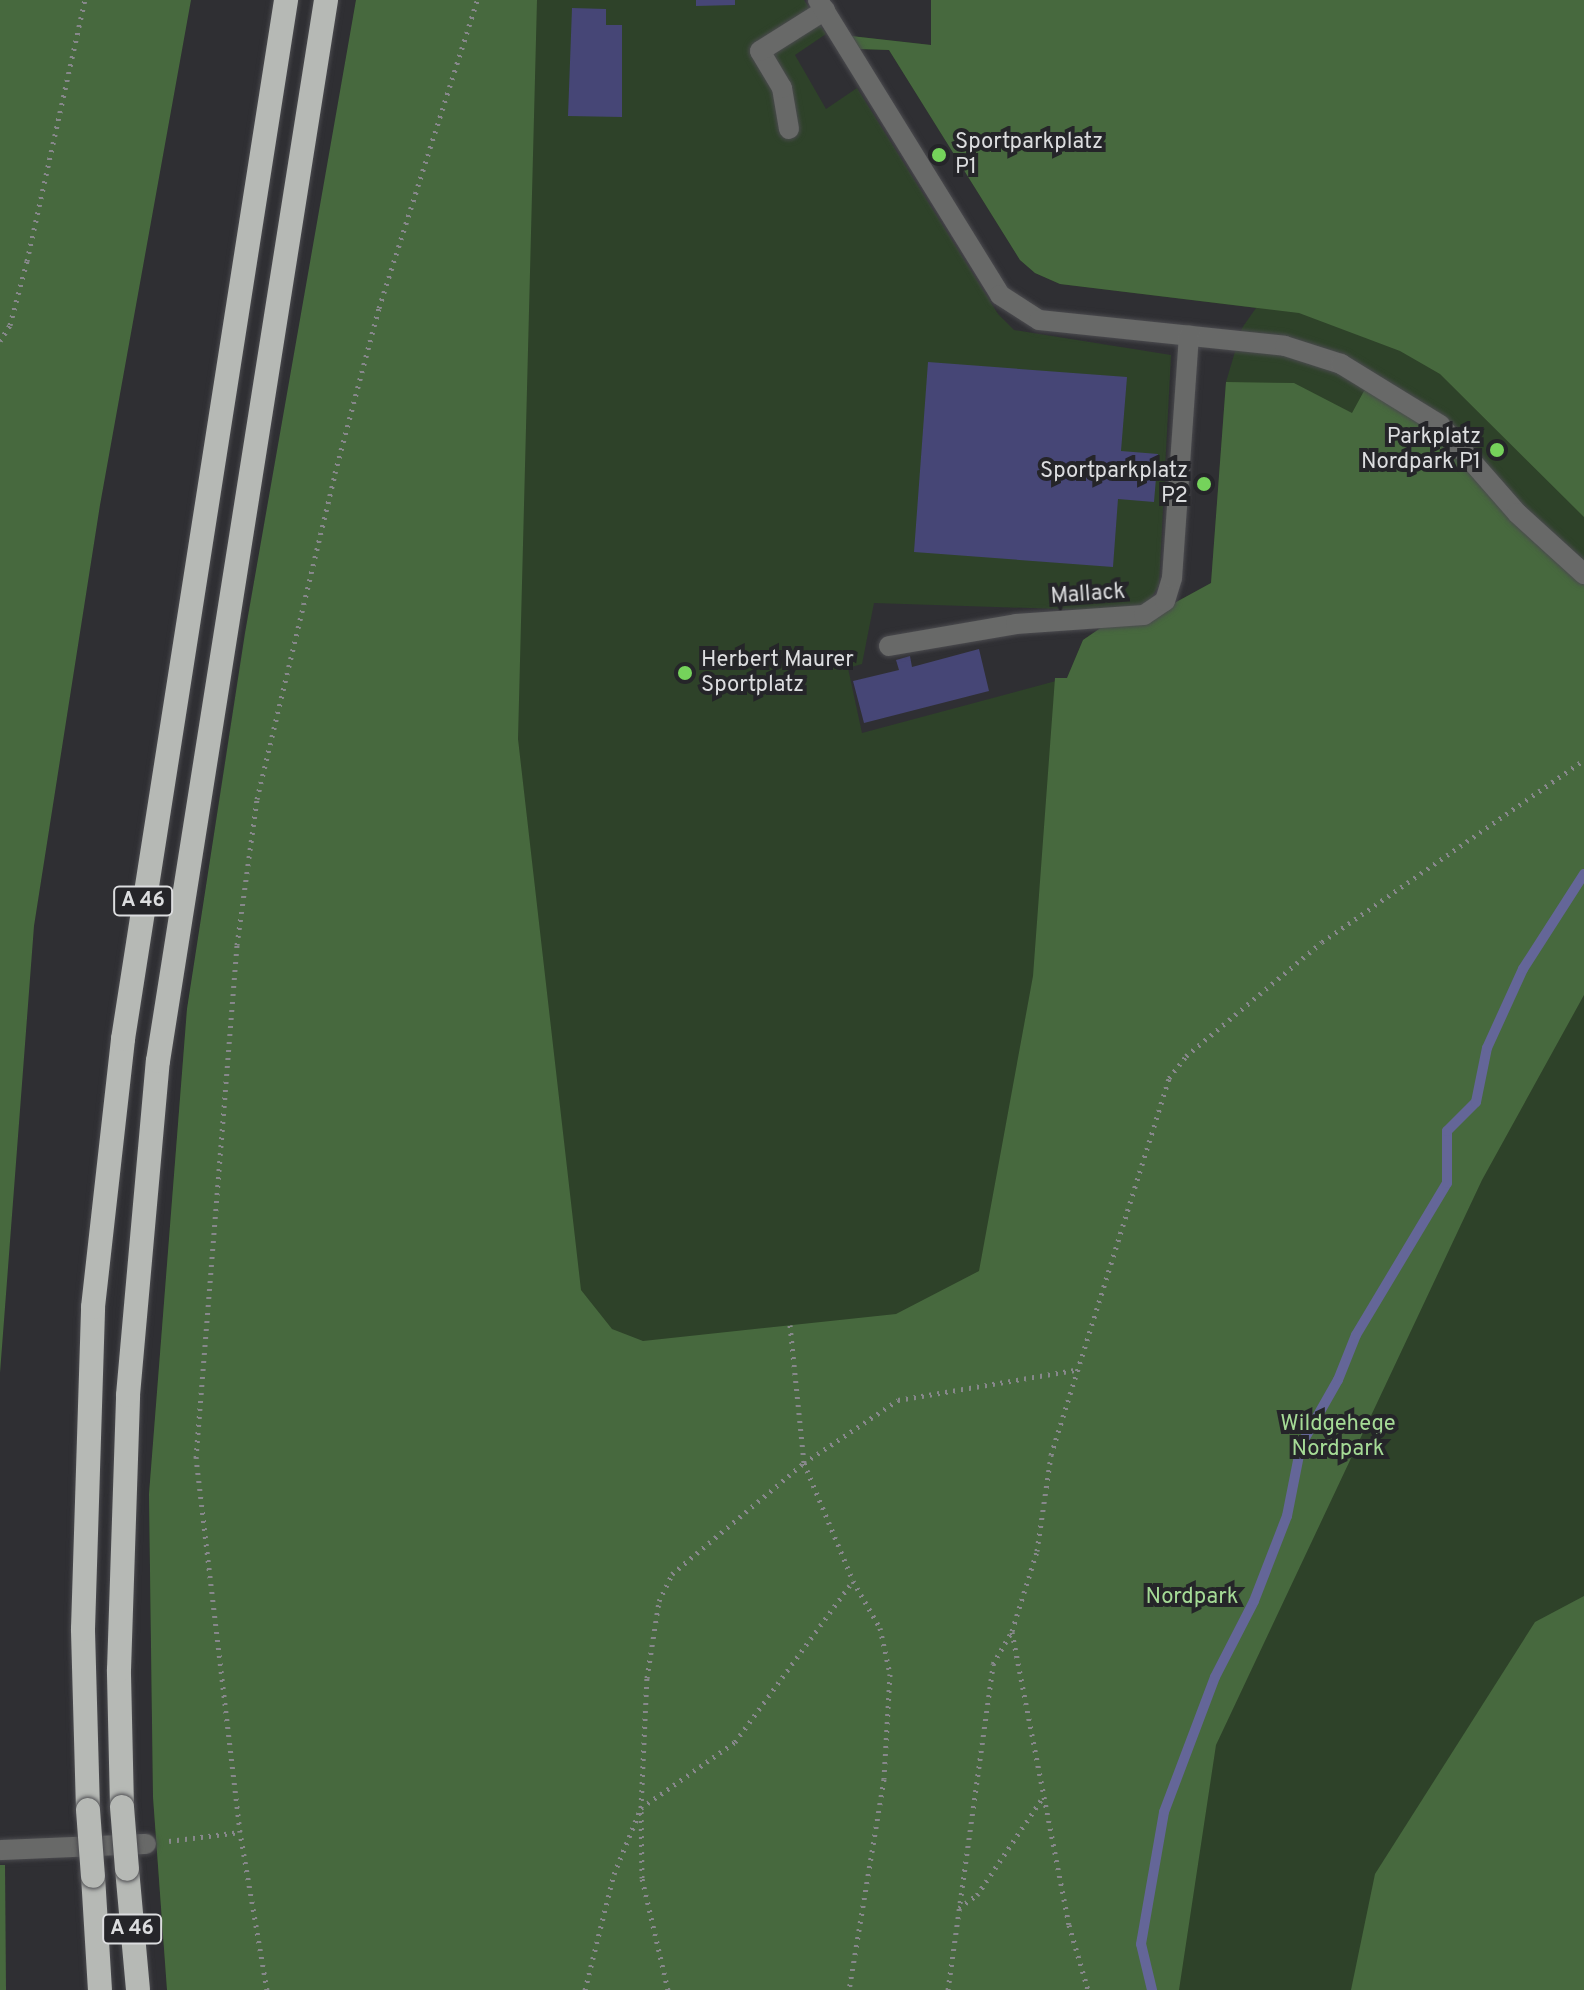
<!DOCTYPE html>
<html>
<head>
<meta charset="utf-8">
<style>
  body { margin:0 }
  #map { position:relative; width:1584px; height:1990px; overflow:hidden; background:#2f2f33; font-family:Overpass,sans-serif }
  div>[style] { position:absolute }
  .green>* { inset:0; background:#2e4229 }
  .forest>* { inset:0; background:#47693e }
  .stream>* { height:10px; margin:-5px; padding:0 5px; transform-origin:5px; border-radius:5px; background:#646698 }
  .building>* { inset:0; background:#464676 }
  .path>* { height:5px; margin-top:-2.5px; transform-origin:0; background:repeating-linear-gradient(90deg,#87888b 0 2px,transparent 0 8px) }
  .roads { filter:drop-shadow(0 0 2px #4b4b4f) drop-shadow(0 0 2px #4b4b4f) }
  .service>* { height:20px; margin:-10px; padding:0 10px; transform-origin:10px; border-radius:10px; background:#686968 }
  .minor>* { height:20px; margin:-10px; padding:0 10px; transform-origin:10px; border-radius:10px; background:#686968 }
  .motorway>* { height:24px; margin:-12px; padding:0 12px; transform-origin:12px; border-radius:12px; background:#b6b9b5 }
  .bridges { filter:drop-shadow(0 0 2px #4b4b4f) drop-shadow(0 0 2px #4b4b4f) }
  .motorway-bridge>* { height:24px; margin:-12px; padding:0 12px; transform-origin:12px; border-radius:12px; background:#b6b9b5 }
  .dots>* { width:22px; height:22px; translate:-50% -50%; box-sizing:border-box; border:4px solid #252529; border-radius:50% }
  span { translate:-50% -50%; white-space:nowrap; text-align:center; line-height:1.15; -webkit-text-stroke:8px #252529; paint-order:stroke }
  .shield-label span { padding:2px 6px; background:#252529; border:2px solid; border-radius:6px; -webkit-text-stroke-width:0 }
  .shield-label { font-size:20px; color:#dcdddf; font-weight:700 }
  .poi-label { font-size:22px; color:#dcdddf }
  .left { translate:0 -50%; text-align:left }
  .right { translate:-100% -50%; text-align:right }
  .street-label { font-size:22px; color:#dcdddf }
  .park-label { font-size:22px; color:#a5db96 }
</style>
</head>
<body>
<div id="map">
  <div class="green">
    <div style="clip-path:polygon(356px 0,804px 0,826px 34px,795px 55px,826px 109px,857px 88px,998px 314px,1014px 330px,1171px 355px,1159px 585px,1148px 604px,1120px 611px,874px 603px,862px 664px,848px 668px,862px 733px,1067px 678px,1083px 640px,1102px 627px,1147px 618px,1211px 583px,1226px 382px,1242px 328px,1256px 308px,1060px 284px,1035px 273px,1020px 260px,889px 50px,859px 49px,851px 36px,931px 45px,931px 0,1584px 0,1584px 1990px,167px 1990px,153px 1797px,149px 1494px,187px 1009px)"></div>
  </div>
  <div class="forest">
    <div style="clip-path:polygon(0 0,191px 0,100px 505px,34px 926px,0 1373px)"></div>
    <div style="clip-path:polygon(356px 0,537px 0,518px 739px,581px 1290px,612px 1329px,643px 1341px,896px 1314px,979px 1271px,1033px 976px,1055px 678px,1067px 678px,1083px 640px,1102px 627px,1147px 618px,1211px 583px,1226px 382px,1294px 383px,1352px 413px,1364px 391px,1381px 385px,1440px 425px,1584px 571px,1584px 995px,1482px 1180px,1216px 1745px,1179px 1990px,167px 1990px,153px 1797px,149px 1494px,187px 1009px,245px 633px)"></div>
    <div style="clip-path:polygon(931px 0,1584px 0,1584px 517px,1440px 374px,1400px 351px,1299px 313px,1060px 284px,1035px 273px,1020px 260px,889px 50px,859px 49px,851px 36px,931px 45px)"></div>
    <div style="clip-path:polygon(1584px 1596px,1584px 1990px,1351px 1990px,1375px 1874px,1535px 1622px)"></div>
    <div style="clip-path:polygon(0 1865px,5px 1865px,6px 1990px,0 1990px)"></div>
  </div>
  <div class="stream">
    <div style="left:1152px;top:1990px;width:47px;rotate:-103.4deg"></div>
    <div style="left:1141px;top:1944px;width:134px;rotate:-80.1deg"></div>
    <div style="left:1164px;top:1812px;width:144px;rotate:-69.3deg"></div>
    <div style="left:1215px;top:1677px;width:85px;rotate:-62.8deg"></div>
    <div style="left:1254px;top:1601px;width:91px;rotate:-68.8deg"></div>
    <div style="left:1287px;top:1516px;width:72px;rotate:-78.8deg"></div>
    <div style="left:1301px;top:1445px;width:75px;rotate:-60.4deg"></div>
    <div style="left:1338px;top:1380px;width:48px;rotate:-68.2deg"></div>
    <div style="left:1356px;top:1335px;width:177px;rotate:-59.1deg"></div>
    <div style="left:1447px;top:1183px;width:52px;rotate:-90deg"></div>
    <div style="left:1447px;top:1131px;width:41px;rotate:-45deg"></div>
    <div style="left:1476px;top:1102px;width:55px;rotate:-78.5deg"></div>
    <div style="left:1487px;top:1048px;width:87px;rotate:-65.5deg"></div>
    <div style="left:1523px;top:969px;width:113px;rotate:-57.3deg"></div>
  </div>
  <div class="building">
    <div style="clip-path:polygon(696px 0,735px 0,735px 5px,696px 6px)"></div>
    <div style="clip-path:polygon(572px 8px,606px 9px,606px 25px,622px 25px,622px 117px,568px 116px)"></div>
    <div style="clip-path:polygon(928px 362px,1127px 377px,1121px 451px,1158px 454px,1154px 502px,1118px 499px,1113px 567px,914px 552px)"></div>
    <div style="clip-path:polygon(979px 649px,989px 691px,864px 723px,853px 681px,899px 670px,896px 660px,910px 656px,912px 667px)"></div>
  </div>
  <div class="path">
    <div style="left:0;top:341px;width:19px;rotate:-58deg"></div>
    <div style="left:10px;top:325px;width:66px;rotate:-75.1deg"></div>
    <div style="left:27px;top:261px;width:267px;rotate:-77.5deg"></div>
    <div style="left:790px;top:1325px;width:139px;rotate:84.2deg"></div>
    <div style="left:804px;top:1463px;width:128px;rotate:67.4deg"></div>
    <div style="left:853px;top:1581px;width:54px;rotate:60.1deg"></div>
    <div style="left:880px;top:1628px;width:47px;rotate:77.7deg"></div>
    <div style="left:890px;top:1674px;width:105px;rotate:93.3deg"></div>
    <div style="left:884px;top:1779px;width:214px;rotate:99.4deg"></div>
    <div style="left:1012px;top:1632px;width:298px;rotate:79deg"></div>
    <div style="left:1069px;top:1925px;width:68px;rotate:73.7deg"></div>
    <div style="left:169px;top:1841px;width:72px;rotate:-7.2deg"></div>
    <div style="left:959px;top:1908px;width:22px;rotate:-36deg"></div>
    <div style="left:977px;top:1895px;width:118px;rotate:-56deg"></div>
    <div style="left:267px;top:1990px;width:160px;rotate:-99.7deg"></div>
    <div style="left:240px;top:1832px;width:377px;rotate:-96.7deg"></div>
    <div style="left:196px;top:1458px;width:515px;rotate:-85.43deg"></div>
    <div style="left:237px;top:945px;width:147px;rotate:-82.2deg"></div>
    <div style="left:257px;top:799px;width:335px;rotate:-76.5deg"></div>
    <div style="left:335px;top:473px;width:171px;rotate:-75.1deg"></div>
    <div style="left:379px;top:308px;width:323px;rotate:-72.3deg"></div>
    <div style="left:585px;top:1990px;width:120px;rotate:-76deg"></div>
    <div style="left:614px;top:1874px;width:71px;rotate:-67.8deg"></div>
    <div style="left:641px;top:1808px;width:130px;rotate:-87.4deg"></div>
    <div style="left:647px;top:1678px;width:78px;rotate:-81.1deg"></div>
    <div style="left:659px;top:1601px;width:30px;rotate:-64deg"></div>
    <div style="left:672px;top:1574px;width:172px;rotate:-40.1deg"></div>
    <div style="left:804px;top:1463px;width:113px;rotate:-33.8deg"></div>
    <div style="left:898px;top:1400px;width:181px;rotate:-9.6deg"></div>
    <div style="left:668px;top:1990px;width:115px;rotate:-103.1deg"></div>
    <div style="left:642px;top:1878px;width:70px;rotate:-90.8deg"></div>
    <div style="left:641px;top:1808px;width:115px;rotate:-35.1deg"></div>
    <div style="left:735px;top:1742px;width:200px;rotate:-53.8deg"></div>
    <div style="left:948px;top:1990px;width:329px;rotate:-82.1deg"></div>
    <div style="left:993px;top:1664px;width:38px;rotate:-60deg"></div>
    <div style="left:1012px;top:1631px;width:84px;rotate:-72.6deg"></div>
    <div style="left:1037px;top:1551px;width:97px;rotate:-81.7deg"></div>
    <div style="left:1051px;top:1455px;width:395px;rotate:-72.6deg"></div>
    <div style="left:1169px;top:1078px;width:28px;rotate:-52deg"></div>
    <div style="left:1186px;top:1056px;width:177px;rotate:-40deg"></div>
    <div style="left:1322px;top:942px;width:319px;rotate:-34.8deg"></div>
  </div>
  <div class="roads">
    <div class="service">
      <div style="left:789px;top:129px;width:42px;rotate:-99.7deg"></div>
      <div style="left:782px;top:88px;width:43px;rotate:-120.7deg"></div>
      <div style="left:760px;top:51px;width:77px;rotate:-32.2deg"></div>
    </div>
    <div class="minor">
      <div style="left:818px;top:0;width:347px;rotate:58.3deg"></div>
      <div style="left:1000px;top:295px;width:46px;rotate:32.7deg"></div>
      <div style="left:1039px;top:320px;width:247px;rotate:6deg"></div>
      <div style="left:1285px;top:346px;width:59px;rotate:17.8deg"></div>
      <div style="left:1341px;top:364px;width:116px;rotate:31.6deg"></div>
      <div style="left:1440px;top:425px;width:117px;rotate:48.8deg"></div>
      <div style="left:1517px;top:513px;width:91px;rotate:42.3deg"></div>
      <div style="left:889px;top:646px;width:129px;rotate:-9.8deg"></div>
      <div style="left:1016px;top:624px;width:128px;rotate:-4deg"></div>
      <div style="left:1144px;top:615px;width:25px;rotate:-34deg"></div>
      <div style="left:1165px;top:601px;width:24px;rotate:-73deg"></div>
      <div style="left:1172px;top:578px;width:243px;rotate:-86deg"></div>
      <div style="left:0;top:1850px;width:146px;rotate:-2.4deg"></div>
    </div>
    <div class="motorway">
      <div style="left:122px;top:1807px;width:137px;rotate:-91.3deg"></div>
      <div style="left:119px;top:1670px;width:275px;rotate:-88.1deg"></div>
      <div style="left:128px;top:1395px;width:335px;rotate:-84.9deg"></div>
      <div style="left:158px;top:1061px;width:1074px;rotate:-81deg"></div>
      <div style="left:88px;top:1810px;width:181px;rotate:-91.6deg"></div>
      <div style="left:83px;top:1629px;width:322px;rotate:-88.2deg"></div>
      <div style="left:93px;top:1307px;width:270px;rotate:-83.6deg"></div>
      <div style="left:123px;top:1039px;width:1052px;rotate:-81.08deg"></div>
      <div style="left:127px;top:1869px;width:121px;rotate:84.8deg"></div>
      <div style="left:93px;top:1876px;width:114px;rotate:86.5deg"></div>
    </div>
  </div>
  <div class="bridges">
    <div class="motorway-bridge">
      <div style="left:122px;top:1807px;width:62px;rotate:85.4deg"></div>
      <div style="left:88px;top:1810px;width:66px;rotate:85.7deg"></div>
    </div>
  </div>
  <div class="dots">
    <div style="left:939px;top:155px;background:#75d25b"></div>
    <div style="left:1497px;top:450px;background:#75d25b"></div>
    <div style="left:1204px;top:484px;background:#75d25b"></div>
    <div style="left:685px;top:673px;background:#75d25b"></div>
  </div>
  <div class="shield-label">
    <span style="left:143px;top:901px">A 46</span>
    <span style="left:132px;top:1929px">A 46</span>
  </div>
  <div class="poi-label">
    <span class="left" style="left:955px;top:155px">Sportparkplatz<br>P1</span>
    <span class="right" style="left:1481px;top:450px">Parkplatz<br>Nordpark P1</span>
    <span class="right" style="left:1188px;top:484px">Sportparkplatz<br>P2</span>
    <span class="left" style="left:701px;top:673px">Herbert Maurer<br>Sportplatz</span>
  </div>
  <div class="street-label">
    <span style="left:1088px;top:595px;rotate:-4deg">Mallack</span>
  </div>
  <div class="park-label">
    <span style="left:1338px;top:1437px">Wildgehege<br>Nordpark</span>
    <span style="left:1192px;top:1598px">Nordpark</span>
  </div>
</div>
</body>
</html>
